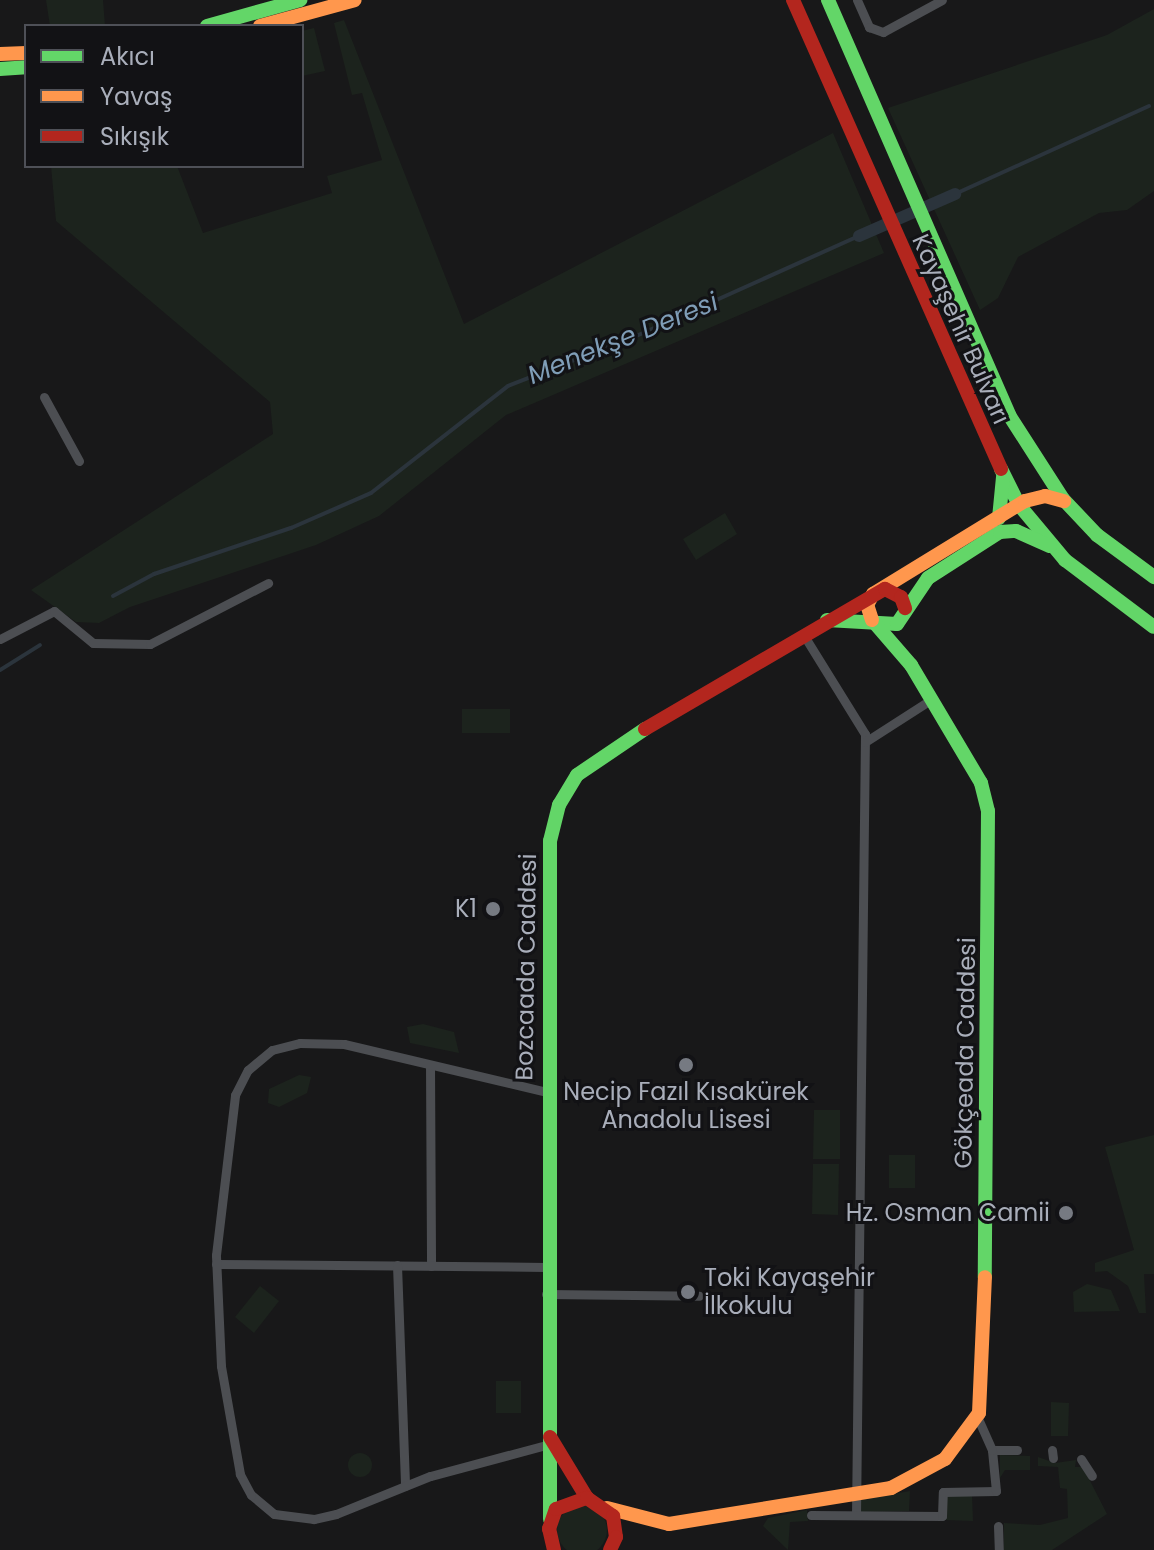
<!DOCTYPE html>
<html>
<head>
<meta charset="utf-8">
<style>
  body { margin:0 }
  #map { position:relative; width:1154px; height:1550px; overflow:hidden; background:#181819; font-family:Poppins,sans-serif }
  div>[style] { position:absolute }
  .green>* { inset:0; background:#1c231d }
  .round { border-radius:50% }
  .stream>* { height:4px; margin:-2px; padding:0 2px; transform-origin:2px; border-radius:2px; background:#2b343c }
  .canal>* { height:12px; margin:-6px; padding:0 6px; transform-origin:6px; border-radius:6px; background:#2b343c }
  .street>* { height:9px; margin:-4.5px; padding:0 4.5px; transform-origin:4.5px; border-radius:4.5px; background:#4c4e52 }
  .fast>* { height:14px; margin:-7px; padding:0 7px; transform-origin:7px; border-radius:7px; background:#63d668 }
  .slow>* { height:14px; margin:-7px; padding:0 7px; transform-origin:7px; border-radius:7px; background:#ff974d }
  .jam>* { height:14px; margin:-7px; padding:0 7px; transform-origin:7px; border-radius:7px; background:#b3261e }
  .dots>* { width:22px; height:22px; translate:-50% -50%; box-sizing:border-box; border:4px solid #121215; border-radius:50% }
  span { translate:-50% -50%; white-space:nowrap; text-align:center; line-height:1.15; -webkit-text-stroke:6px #121215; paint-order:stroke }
  .street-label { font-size:24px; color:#a9aeba }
  .poi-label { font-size:24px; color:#a9aeba }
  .right { translate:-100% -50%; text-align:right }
  .left { translate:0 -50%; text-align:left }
  .water-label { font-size:26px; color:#7f9db7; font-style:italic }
  .legend { position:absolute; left:24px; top:24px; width:280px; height:144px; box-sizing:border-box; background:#121215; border:2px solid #4e5057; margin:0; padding:10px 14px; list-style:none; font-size:24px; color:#a9aeba }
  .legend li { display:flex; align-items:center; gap:16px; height:40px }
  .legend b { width:40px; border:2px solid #4e5057 }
</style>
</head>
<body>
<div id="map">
  <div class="green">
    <div style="clip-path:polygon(46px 0,103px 0,105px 26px,50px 26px)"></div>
    <div style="clip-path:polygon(1154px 9px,1154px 191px,1127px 210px,1099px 213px,1018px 257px,998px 298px,980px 310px,888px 108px,1107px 35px)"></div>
    <div style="clip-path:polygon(344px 20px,464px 324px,833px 133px,884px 253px,506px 415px,379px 516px,316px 545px,130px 607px,99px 623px,76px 622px,31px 590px,273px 434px,270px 402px,56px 221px,51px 166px,177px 166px,203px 233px,332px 193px,327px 176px,382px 160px,362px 93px,352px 95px,334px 23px)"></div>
    <div style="clip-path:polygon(314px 28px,325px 71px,302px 76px,302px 31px)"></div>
    <div style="clip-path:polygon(725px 513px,737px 534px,696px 560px,683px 539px)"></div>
    <div style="clip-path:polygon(462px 709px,510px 709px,510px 733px,462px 733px)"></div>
    <div style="clip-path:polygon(423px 1024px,454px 1032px,459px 1053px,410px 1043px,407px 1027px)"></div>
    <div style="clip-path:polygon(299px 1075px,311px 1077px,307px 1093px,279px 1107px,268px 1103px,269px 1089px)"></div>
    <div style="clip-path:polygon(814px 1110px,840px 1110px,840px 1159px,813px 1159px)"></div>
    <div style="clip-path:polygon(1154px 1135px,1154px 1274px,1144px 1274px,1146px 1313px,1139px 1313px,1128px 1286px,1107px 1271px,1095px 1272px,1095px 1263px,1134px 1250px,1105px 1147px)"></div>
    <div style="clip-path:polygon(889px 1155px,915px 1155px,915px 1188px,889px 1188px)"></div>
    <div style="clip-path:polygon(813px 1164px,839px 1164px,838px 1215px,812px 1214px)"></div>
    <div style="clip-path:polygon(1087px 1284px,1111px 1290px,1120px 1311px,1074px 1312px,1073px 1292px)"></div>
    <div style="clip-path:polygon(260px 1286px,279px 1301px,254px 1333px,235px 1317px)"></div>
    <div style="clip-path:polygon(496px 1381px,521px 1381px,521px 1413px,496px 1413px)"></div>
    <div style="clip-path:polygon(1051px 1402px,1069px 1403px,1068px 1436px,1051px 1436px)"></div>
    <div class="round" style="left:348px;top:1453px;width:24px;height:24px"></div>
    <div style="clip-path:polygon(1000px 1455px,1030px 1456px,1030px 1470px,1005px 1470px,1000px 1478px)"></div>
    <div style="clip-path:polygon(1038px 1457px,1055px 1463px,1076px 1460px,1075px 1467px,1083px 1467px,1107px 1514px,1052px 1550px,1004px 1550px,1004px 1523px,1040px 1525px,1068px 1518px,1067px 1489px,1060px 1488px,1058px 1467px,1038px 1466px)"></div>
    <div style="clip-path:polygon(910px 1491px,909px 1511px,860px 1512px,859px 1500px)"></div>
    <div style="clip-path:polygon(945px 1495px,972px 1495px,973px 1521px,945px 1520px)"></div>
    <div class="round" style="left:557px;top:1505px;width:50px;height:50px"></div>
    <div style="clip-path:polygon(807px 1510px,808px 1521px,790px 1522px,788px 1550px,763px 1526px,768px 1518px)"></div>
  </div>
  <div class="stream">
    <div style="left:955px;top:194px;width:213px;rotate:-24.4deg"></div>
    <div style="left:113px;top:596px;width:47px;rotate:-28.2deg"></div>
    <div style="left:154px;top:574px;width:145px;rotate:-18.6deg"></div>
    <div style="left:291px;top:528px;width:87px;rotate:-23.6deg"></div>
    <div style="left:371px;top:493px;width:174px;rotate:-38deg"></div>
    <div style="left:508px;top:386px;width:135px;rotate:-21.3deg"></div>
    <div style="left:634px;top:337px;width:247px;rotate:-24.2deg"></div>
    <div style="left:0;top:670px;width:47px;rotate:-32deg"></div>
  </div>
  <div class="canal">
    <div style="left:859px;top:236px;width:105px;rotate:-23.6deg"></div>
  </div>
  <div class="street">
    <div style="left:857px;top:0;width:30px;rotate:66deg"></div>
    <div style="left:869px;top:27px;width:15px;rotate:20deg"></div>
    <div style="left:883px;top:32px;width:67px;rotate:-28.5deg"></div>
    <div style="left:44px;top:397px;width:73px;rotate:61.3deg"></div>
    <div style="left:803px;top:634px;width:118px;rotate:58.2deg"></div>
    <div style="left:865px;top:734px;width:781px;rotate:90.66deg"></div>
    <div style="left:0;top:639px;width:61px;rotate:-27.4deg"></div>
    <div style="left:54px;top:611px;width:50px;rotate:39.4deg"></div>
    <div style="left:93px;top:643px;width:57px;rotate:1deg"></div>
    <div style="left:150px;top:644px;width:133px;rotate:-27.3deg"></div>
    <div style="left:865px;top:742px;width:80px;rotate:-32.7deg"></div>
    <div style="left:430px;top:1065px;width:201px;rotate:89.7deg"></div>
    <div style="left:216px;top:1264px;width:330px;rotate:0.5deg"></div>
    <div style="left:397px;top:1265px;width:221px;rotate:87.9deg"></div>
    <div style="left:546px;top:1294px;width:153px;rotate:0.7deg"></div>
    <div style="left:546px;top:1445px;width:120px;rotate:165deg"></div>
    <div style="left:430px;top:1476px;width:101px;rotate:158deg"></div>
    <div style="left:336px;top:1514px;width:23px;rotate:167deg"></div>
    <div style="left:314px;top:1519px;width:40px;rotate:-172.9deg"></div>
    <div style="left:274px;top:1514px;width:30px;rotate:-140deg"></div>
    <div style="left:251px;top:1495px;width:24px;rotate:-118deg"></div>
    <div style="left:240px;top:1474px;width:110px;rotate:-100deg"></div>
    <div style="left:221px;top:1366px;width:111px;rotate:-92.6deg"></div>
    <div style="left:216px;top:1255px;width:161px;rotate:-83.2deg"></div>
    <div style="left:235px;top:1095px;width:28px;rotate:-63deg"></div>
    <div style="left:248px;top:1070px;width:31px;rotate:-40deg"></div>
    <div style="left:272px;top:1050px;width:29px;rotate:-14deg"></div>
    <div style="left:300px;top:1043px;width:44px;rotate:1.3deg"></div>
    <div style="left:344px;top:1044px;width:209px;rotate:13.3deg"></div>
    <div style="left:992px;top:1450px;width:25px"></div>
    <div style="left:1052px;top:1450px;width:8px;rotate:83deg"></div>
    <div style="left:1081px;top:1459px;width:20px;rotate:57deg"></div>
    <div style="left:811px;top:1515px;width:131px;rotate:0.4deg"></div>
    <div style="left:942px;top:1516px;width:24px;rotate:-88deg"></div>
    <div style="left:943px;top:1492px;width:53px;rotate:-1.1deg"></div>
    <div style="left:996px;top:1491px;width:41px;rotate:-95.6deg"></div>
    <div style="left:992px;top:1450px;width:36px;rotate:-114deg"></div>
    <div style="left:998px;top:1526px;width:24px;rotate:88deg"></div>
  </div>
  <div class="fast">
    <div style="left:828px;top:0;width:453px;rotate:66.4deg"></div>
    <div style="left:1009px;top:415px;width:100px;rotate:57.3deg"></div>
    <div style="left:1063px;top:499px;width:50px;rotate:46.6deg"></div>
    <div style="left:1097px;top:535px;width:71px;rotate:36.4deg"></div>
    <div style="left:207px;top:26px;width:97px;rotate:-15.6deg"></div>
    <div style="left:0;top:69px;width:26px;rotate:-4deg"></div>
    <div style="left:1001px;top:469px;width:40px;rotate:63.4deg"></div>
    <div style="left:1019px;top:505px;width:72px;rotate:50.1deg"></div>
    <div style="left:1065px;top:560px;width:111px;rotate:37deg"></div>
    <div style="left:999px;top:518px;width:41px;rotate:-84.4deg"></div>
    <div style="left:827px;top:620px;width:70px;rotate:3.3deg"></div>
    <div style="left:897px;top:624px;width:55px;rotate:-56deg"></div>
    <div style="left:928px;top:578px;width:85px;rotate:-32.6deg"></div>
    <div style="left:1000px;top:532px;width:16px;rotate:-4deg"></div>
    <div style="left:1016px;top:531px;width:37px;rotate:24deg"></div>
    <div style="left:872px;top:620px;width:60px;rotate:49.1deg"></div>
    <div style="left:911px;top:665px;width:137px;rotate:59.3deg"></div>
    <div style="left:981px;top:783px;width:29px;rotate:76deg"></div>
    <div style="left:988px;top:811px;width:466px;rotate:90.4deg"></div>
    <div style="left:550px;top:1519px;width:678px;rotate:-90deg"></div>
    <div style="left:550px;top:841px;width:37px;rotate:-76deg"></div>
    <div style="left:559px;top:805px;width:35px;rotate:-59deg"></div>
    <div style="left:577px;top:775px;width:82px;rotate:-34.1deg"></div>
  </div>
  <div class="slow">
    <div style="left:260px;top:26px;width:98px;rotate:-15.3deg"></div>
    <div style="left:0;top:54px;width:26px;rotate:-2deg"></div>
    <div style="left:872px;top:620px;width:16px;rotate:-108deg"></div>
    <div style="left:867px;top:605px;width:13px;rotate:-61deg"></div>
    <div style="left:873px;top:594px;width:178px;rotate:-31.5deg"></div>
    <div style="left:1025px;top:501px;width:21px;rotate:-14deg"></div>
    <div style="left:1045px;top:496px;width:20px;rotate:15deg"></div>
    <div style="left:607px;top:1508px;width:64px;rotate:14.5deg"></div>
    <div style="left:669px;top:1524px;width:225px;rotate:-9.2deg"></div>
    <div style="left:891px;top:1488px;width:61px;rotate:-28.2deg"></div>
    <div style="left:945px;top:1459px;width:57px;rotate:-53.5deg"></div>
    <div style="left:979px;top:1413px;width:136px;rotate:-87.5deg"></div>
  </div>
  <div class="jam">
    <div style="left:793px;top:0;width:513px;rotate:66.08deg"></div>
    <div style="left:645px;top:729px;width:278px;rotate:-30.3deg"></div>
    <div style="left:885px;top:589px;width:18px;rotate:27deg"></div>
    <div style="left:901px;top:597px;width:12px;rotate:70deg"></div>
    <div style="left:550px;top:1437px;width:71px;rotate:58.8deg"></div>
    <div style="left:554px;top:1550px;width:22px;rotate:-103deg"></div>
    <div style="left:549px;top:1529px;width:21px;rotate:-71deg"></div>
    <div style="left:556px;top:1509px;width:33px;rotate:-20deg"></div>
    <div style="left:587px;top:1498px;width:32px;rotate:35deg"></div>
    <div style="left:613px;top:1516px;width:21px;rotate:82deg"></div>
    <div style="left:616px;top:1537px;width:14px;rotate:115deg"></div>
  </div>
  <div class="dots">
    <div style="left:493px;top:909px;background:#767a82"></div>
    <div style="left:686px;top:1065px;background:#767a82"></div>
    <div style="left:1066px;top:1213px;background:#767a82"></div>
    <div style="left:688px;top:1292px;background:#767a82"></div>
  </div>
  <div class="street-label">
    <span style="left:961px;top:329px;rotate:66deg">Kayaşehir Bulvarı</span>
    <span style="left:526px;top:967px;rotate:-89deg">Bozcaada Caddesi</span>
    <span style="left:965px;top:1053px;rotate:-89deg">Gökçeada Caddesi</span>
  </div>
  <div class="poi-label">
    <span class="right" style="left:477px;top:909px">K1</span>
    <span style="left:686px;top:1106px">Necip Fazıl Kısakürek<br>Anadolu Lisesi</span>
    <span class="right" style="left:1050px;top:1213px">Hz. Osman Camii</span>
    <span class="left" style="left:704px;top:1292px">Toki Kayaşehir<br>İlkokulu</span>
  </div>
  <div class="water-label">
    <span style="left:623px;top:339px;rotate:-22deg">Menekşe Deresi</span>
  </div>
  <ul class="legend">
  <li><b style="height:10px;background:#63d668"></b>Akıcı</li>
  <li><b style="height:10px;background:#ff974d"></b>Yavaş</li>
  <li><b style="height:10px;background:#b3261e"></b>Sıkışık</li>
  </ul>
</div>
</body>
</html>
